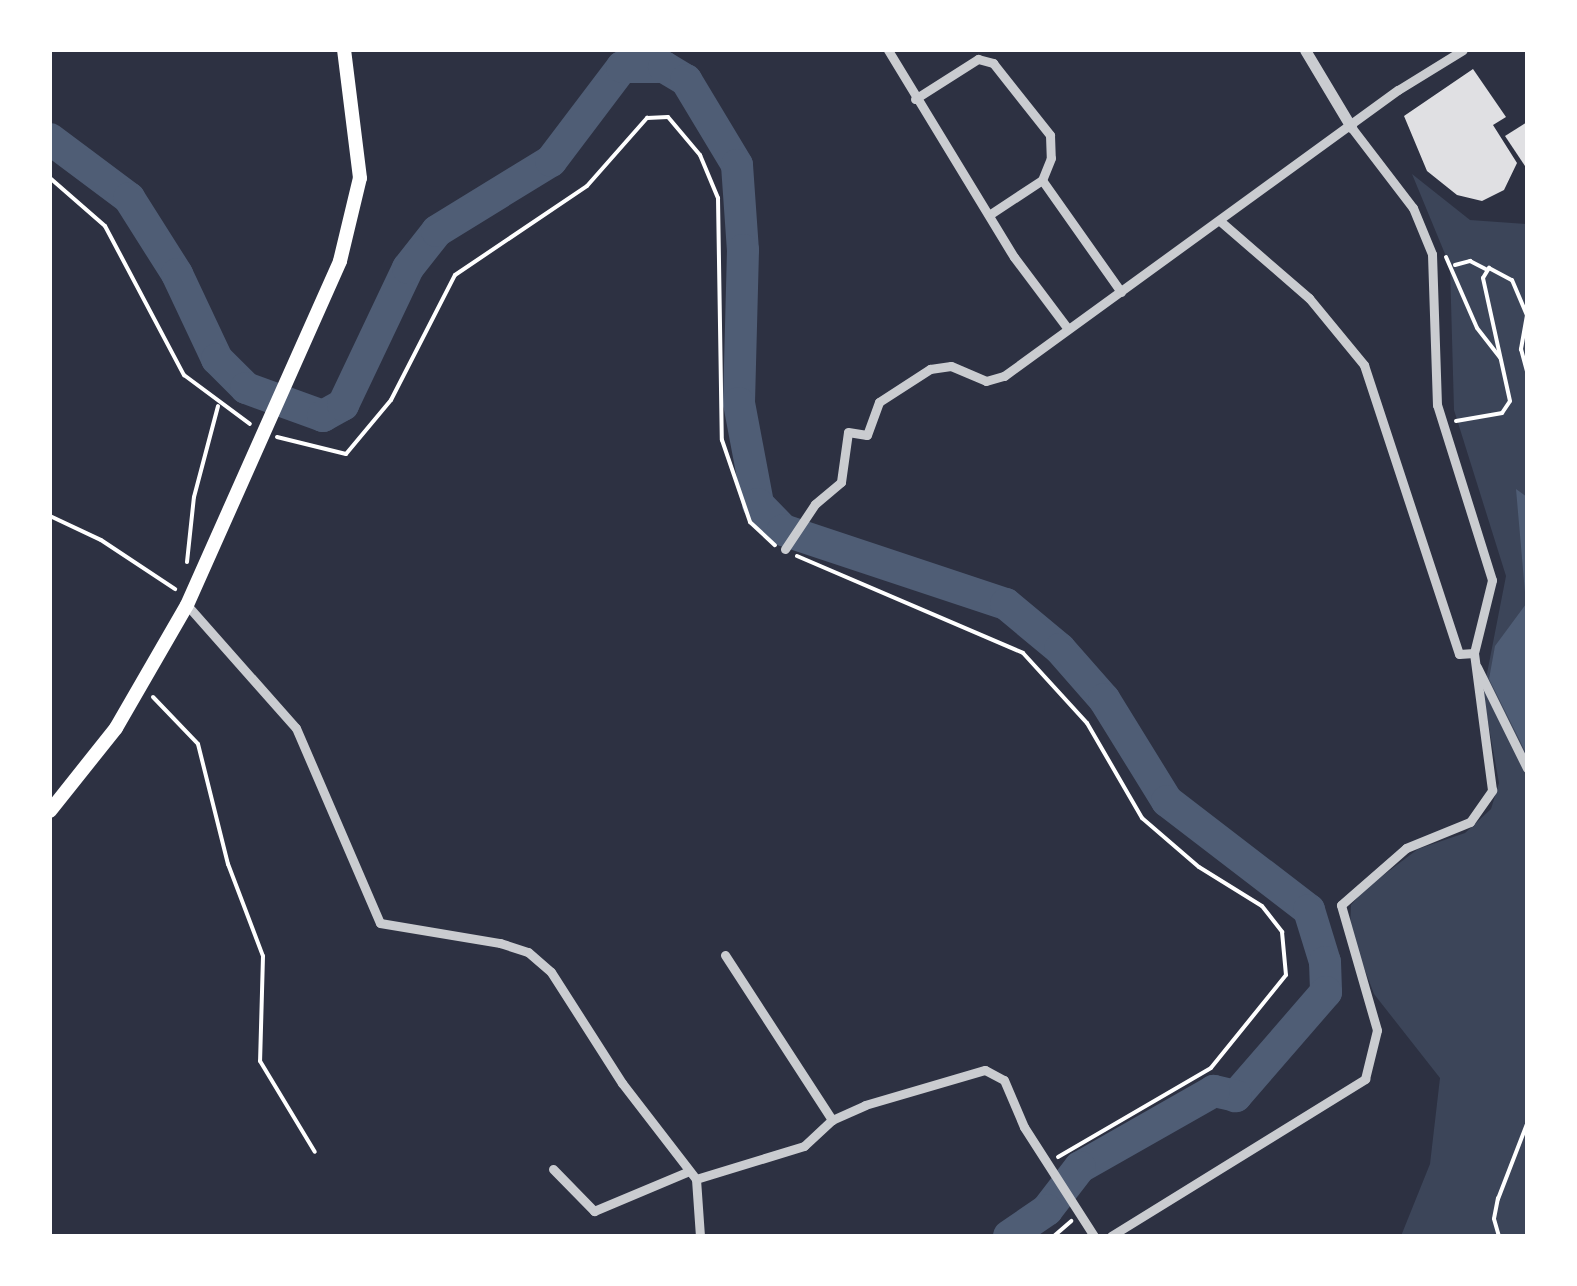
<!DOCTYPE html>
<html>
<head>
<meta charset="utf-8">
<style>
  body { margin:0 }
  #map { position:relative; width:1577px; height:1286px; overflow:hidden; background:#2d3142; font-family:"Noto Sans",sans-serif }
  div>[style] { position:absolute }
  .green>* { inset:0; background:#3c4559 }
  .water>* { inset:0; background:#4f5d75 }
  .river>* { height:32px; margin:-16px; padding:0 16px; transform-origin:16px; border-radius:16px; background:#4f5d75 }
  .building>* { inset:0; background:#e0e0e3 }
  .path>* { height:4px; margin:-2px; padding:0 2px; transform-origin:2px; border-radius:2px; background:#fff }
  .minor>* { height:9px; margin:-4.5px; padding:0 4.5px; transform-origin:4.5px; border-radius:4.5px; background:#caccd0 }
  .tertiary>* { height:11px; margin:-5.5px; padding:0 5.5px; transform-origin:5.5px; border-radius:5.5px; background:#caccd0 }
  .secondary>* { height:14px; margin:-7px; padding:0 7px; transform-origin:7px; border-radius:7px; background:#fff }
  span { translate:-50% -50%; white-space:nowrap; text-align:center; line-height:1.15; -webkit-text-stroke:8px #fff; paint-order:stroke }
  .frame { position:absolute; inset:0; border:52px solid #fff; pointer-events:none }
</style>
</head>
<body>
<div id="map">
  <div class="green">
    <div style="clip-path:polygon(1412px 174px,1470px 220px,1527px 224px,1527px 1236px,1401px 1236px,1430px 1164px,1440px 1078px,1374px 994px,1350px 931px,1351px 905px,1365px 889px,1418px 849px,1465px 833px,1491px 809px,1499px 783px,1483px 694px,1506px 576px,1454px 410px,1450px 266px)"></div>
  </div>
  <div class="water">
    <div style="clip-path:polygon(1516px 489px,1527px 497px,1527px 755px,1489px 679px,1495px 646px,1526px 604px)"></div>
  </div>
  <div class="river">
    <div style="left:50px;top:139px;width:99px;rotate:36.8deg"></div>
    <div style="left:129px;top:198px;width:90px;rotate:57.7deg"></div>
    <div style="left:177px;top:274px;width:94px;rotate:64.8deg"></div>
    <div style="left:217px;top:359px;width:41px;rotate:45deg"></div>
    <div style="left:246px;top:388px;width:82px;rotate:20deg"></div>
    <div style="left:323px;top:416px;width:23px;rotate:-29deg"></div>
    <div style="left:343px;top:405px;width:152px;rotate:-64.6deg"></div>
    <div style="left:408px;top:268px;width:47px;rotate:-51.9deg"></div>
    <div style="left:437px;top:231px;width:134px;rotate:-31.6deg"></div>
    <div style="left:551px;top:161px;width:118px;rotate:-52.9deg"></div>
    <div style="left:622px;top:67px;width:42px"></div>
    <div style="left:664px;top:67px;width:26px;rotate:31deg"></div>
    <div style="left:686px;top:80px;width:99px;rotate:59deg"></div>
    <div style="left:737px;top:165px;width:85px;rotate:86deg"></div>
    <div style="left:743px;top:250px;width:153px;rotate:91.5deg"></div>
    <div style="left:739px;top:403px;width:103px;rotate:79.3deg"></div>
    <div style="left:758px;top:504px;width:36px;rotate:46deg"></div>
    <div style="left:783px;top:530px;width:235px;rotate:18.4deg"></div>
    <div style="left:1006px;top:604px;width:70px;rotate:39.8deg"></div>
    <div style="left:1060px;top:649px;width:67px;rotate:48.7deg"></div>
    <div style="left:1104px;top:699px;width:120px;rotate:58.3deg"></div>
    <div style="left:1167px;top:801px;width:179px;rotate:37.5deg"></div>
    <div style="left:1309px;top:910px;width:54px;rotate:72.9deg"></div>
    <div style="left:1325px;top:962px;width:30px;rotate:88deg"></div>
    <div style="left:1326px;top:992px;width:138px;rotate:130.9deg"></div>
    <div style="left:1236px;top:1096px;width:23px;rotate:-167deg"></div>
    <div style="left:1214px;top:1091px;width:154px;rotate:150.4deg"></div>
    <div style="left:1080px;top:1167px;width:54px;rotate:127.5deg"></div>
    <div style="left:1047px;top:1210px;width:46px;rotate:145.6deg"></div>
  </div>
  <div class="building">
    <div style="clip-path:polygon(1473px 69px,1506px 117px,1493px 125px,1517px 163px,1504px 190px,1482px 201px,1457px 195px,1427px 171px,1404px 116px)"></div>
    <div style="clip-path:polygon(1527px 122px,1527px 169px,1505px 136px)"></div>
  </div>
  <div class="path">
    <div style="left:50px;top:178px;width:73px;rotate:41.1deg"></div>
    <div style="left:105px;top:226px;width:169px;rotate:62.1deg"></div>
    <div style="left:184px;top:375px;width:82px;rotate:36.6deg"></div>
    <div style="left:1446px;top:257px;width:77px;rotate:66.4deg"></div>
    <div style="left:1477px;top:328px;width:37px;rotate:52deg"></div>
    <div style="left:1455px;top:265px;width:16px;rotate:-15deg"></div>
    <div style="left:1470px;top:261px;width:18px;rotate:27deg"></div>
    <div style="left:1456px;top:421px;width:47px;rotate:-9.9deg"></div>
    <div style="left:1502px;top:413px;width:14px;rotate:-56deg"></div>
    <div style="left:1510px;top:401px;width:126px;rotate:-102.4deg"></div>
    <div style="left:1483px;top:278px;width:12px;rotate:-59deg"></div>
    <div style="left:1489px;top:268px;width:26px;rotate:28deg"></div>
    <div style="left:1512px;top:280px;width:38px;rotate:67deg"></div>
    <div style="left:1527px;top:315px;width:35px;rotate:100deg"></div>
    <div style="left:1521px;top:349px;width:23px;rotate:75deg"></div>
    <div style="left:277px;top:437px;width:71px;rotate:13.8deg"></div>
    <div style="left:346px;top:454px;width:70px;rotate:-50.2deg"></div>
    <div style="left:391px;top:400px;width:140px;rotate:-62.9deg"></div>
    <div style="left:455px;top:275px;width:159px;rotate:-34deg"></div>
    <div style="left:587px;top:186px;width:91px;rotate:-48.6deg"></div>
    <div style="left:647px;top:118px;width:21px;rotate:-3deg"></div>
    <div style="left:668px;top:117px;width:50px;rotate:49.9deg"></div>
    <div style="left:700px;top:155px;width:47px;rotate:67.3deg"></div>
    <div style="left:718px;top:198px;width:242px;rotate:89.1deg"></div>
    <div style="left:722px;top:440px;width:87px;rotate:71.1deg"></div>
    <div style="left:750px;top:522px;width:34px;rotate:43deg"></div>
    <div style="left:50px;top:516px;width:56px;rotate:25.2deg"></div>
    <div style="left:101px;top:540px;width:89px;rotate:33.5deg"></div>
    <div style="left:797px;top:556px;width:246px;rotate:23.2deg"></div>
    <div style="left:1023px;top:653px;width:95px;rotate:47.6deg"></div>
    <div style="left:1087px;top:723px;width:110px;rotate:59.9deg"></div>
    <div style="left:1142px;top:818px;width:75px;rotate:40.7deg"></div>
    <div style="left:1199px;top:867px;width:74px;rotate:31.8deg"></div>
    <div style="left:1262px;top:906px;width:33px;rotate:52deg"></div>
    <div style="left:1282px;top:932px;width:43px;rotate:84.7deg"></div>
    <div style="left:1286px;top:975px;width:119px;rotate:128.9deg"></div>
    <div style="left:1211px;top:1068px;width:177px;rotate:149.8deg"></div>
    <div style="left:187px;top:562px;width:65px;rotate:-83.9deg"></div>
    <div style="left:194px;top:497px;width:94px;rotate:-75.2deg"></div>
    <div style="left:153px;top:697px;width:65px;rotate:46.2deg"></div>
    <div style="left:198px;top:744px;width:124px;rotate:76deg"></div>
    <div style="left:228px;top:864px;width:98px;rotate:69.2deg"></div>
    <div style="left:263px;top:956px;width:105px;rotate:91.6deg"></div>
    <div style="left:260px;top:1061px;width:106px;rotate:58.9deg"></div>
    <div style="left:1498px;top:1198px;width:21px;rotate:101deg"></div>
    <div style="left:1494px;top:1219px;width:18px;rotate:74deg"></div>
    <div style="left:1498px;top:1199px;width:80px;rotate:-68.9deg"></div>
    <div style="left:1054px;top:1236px;width:23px;rotate:-41deg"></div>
  </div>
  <div class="minor">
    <div style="left:888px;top:50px;width:242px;rotate:58.7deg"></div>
    <div style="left:1014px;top:257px;width:90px;rotate:53.1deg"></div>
    <div style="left:915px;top:99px;width:75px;rotate:-32.4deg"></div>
    <div style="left:978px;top:59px;width:16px;rotate:15deg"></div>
    <div style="left:993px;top:63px;width:92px;rotate:51.6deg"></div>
    <div style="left:1050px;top:135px;width:23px;rotate:88deg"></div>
    <div style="left:1051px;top:158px;width:24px;rotate:112deg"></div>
    <div style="left:1042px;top:180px;width:137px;rotate:54.8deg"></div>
    <div style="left:992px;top:213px;width:60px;rotate:-33.4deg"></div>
    <div style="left:1220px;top:221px;width:118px;rotate:40.9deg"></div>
    <div style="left:1309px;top:298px;width:87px;rotate:50.6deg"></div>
    <div style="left:1364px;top:365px;width:304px;rotate:71.8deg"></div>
    <div style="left:1459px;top:654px;width:15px;rotate:-4deg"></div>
    <div style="left:785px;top:549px;width:54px;rotate:-56.3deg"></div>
    <div style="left:815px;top:504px;width:34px;rotate:-40deg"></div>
    <div style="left:841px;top:482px;width:50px;rotate:-82deg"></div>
    <div style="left:848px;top:432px;width:19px;rotate:9deg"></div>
    <div style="left:867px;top:435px;width:35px;rotate:-70deg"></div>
    <div style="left:879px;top:402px;width:61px;rotate:-32.9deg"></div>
    <div style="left:930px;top:369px;width:21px;rotate:-8deg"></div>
    <div style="left:951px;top:366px;width:38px;rotate:23deg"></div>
    <div style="left:986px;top:381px;width:19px;rotate:-16deg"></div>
    <div style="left:1004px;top:376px;width:487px;rotate:-36deg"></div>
    <div style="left:1398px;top:90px;width:76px;rotate:-31.6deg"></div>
    <div style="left:187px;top:605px;width:164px;rotate:48.5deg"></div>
    <div style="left:296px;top:728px;width:212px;rotate:66.7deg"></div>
    <div style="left:380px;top:923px;width:122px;rotate:9.5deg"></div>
    <div style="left:500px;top:943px;width:29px;rotate:18deg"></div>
    <div style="left:528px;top:952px;width:30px;rotate:41deg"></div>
    <div style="left:551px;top:972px;width:132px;rotate:57.4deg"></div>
    <div style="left:622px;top:1083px;width:121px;rotate:52.4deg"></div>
    <div style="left:696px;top:1179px;width:57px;rotate:86deg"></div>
    <div style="left:1477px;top:667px;width:113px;rotate:63.7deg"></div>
    <div style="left:725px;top:955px;width:197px;rotate:57deg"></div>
    <div style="left:553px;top:1169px;width:59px;rotate:45.7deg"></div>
    <div style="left:594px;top:1211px;width:103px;rotate:-22.8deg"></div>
    <div style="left:696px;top:1179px;width:113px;rotate:-17deg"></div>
    <div style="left:804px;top:1146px;width:38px;rotate:-43deg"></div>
    <div style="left:832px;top:1120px;width:36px;rotate:-24deg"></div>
    <div style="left:865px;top:1105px;width:125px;rotate:-16.3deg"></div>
    <div style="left:985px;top:1070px;width:21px;rotate:28deg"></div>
    <div style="left:1004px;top:1080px;width:51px;rotate:66.9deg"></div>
    <div style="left:1024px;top:1127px;width:130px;rotate:57.3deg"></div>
    <div style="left:1111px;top:1236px;width:299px;rotate:-31.7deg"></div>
    <div style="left:1365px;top:1079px;width:50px;rotate:-76.2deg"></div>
    <div style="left:1377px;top:1030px;width:130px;rotate:-106.1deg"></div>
    <div style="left:1341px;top:905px;width:86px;rotate:-41.2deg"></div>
    <div style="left:1406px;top:848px;width:69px;rotate:-22.1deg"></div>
    <div style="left:1470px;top:822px;width:39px;rotate:-55deg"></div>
    <div style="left:1492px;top:790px;width:138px;rotate:-97.5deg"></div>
    <div style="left:1474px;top:653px;width:75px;rotate:-76.1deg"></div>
    <div style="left:1492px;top:580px;width:183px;rotate:-107.4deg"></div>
    <div style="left:1437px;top:405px;width:151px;rotate:-91.9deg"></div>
    <div style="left:1432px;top:254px;width:50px;rotate:-112.4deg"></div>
    <div style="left:1413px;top:208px;width:102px;rotate:-127.4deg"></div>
  </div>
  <div class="tertiary">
    <div style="left:1305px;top:50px;width:90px;rotate:59.1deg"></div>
  </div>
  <div class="secondary">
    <div style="left:50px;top:811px;width:106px;rotate:-51.5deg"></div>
    <div style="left:116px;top:728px;width:142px;rotate:-60deg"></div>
    <div style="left:187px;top:605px;width:376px;rotate:-66deg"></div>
    <div style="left:340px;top:261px;width:85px;rotate:-76.5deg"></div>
    <div style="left:360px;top:178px;width:129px;rotate:-97.1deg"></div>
  </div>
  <div class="frame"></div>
</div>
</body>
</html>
